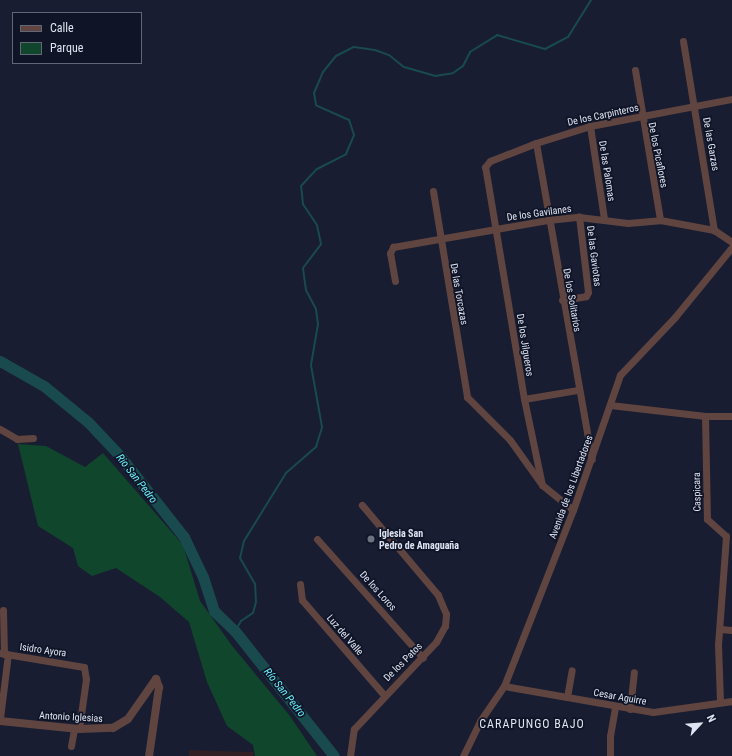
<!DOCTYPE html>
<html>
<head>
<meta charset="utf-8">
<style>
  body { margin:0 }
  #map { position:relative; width:732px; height:756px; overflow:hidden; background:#181d32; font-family:"Roboto Condensed",sans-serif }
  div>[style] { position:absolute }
  .education>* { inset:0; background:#321f23 }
  .green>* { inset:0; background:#10462c }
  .stream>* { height:2px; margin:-1px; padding:0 1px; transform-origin:1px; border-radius:1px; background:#194a4d }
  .river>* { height:11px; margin:-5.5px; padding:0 5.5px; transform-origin:5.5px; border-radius:5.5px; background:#194a4d }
  .minor>* { height:7px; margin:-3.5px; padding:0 3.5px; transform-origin:3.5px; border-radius:3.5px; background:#604440 }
  .tertiary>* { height:8px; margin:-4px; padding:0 4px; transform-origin:4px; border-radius:4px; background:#604440 }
  .dots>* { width:11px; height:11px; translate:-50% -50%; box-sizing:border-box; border:2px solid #0f1427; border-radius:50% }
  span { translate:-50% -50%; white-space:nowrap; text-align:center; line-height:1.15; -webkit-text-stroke:3.5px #0f1427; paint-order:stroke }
  .street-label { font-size:10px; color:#dfe4f2 }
  .poi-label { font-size:10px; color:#dfe4f2; font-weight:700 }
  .left { translate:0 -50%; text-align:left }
  .water-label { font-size:11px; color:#67edf6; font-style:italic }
  .quarter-label { font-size:12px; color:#dfe4f2; letter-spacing:1px }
  .legend { position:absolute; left:12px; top:12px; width:130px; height:52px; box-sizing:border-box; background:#0f1427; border:1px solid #626778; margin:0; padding:5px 7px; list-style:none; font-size:12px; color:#dfe4f2 }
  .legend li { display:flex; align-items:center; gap:8px; height:20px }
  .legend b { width:20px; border:1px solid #626778 }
  .north { position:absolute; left:680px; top:704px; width:40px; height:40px; -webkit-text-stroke:3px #0f1427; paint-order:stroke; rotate:64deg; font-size:11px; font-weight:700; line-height:16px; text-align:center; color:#dfe4f2 }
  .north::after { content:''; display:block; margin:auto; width:14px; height:18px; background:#dfe4f2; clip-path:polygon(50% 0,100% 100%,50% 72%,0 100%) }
</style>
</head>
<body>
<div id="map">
  <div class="education">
    <div style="clip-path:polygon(189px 750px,253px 752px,253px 756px,189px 756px)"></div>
  </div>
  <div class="green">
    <div style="clip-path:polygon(18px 444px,46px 446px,85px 467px,103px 453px,183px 545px,200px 601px,233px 647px,290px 716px,317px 756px,255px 756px,253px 745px,227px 726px,207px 682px,189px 622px,160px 597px,116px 568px,92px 576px,78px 566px,73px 548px,38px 526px)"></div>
  </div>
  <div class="stream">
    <div style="left:235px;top:631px;width:12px;rotate:-59deg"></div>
    <div style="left:241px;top:621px;width:14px;rotate:-34deg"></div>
    <div style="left:253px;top:613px;width:11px;rotate:-75deg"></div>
    <div style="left:256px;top:602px;width:18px;rotate:-93deg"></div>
    <div style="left:255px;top:584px;width:30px;rotate:-120deg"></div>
    <div style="left:240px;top:558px;width:17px;rotate:-77deg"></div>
    <div style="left:244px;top:541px;width:80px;rotate:-58.3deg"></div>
    <div style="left:286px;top:473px;width:40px;rotate:-41deg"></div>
    <div style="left:316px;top:447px;width:21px;rotate:-73deg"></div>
    <div style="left:322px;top:427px;width:63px;rotate:-100.1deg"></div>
    <div style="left:311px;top:365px;width:42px;rotate:-80.3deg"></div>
    <div style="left:318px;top:324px;width:15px;rotate:-98deg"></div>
    <div style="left:316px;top:309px;width:21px;rotate:-118deg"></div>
    <div style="left:306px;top:290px;width:22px;rotate:-98deg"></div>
    <div style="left:303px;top:268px;width:30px;rotate:-53deg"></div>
    <div style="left:321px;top:244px;width:19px;rotate:-102deg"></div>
    <div style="left:317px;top:225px;width:25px;rotate:-124deg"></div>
    <div style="left:303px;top:204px;width:18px;rotate:-96deg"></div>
    <div style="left:301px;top:186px;width:23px;rotate:-47deg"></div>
    <div style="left:317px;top:169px;width:33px;rotate:-27deg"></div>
    <div style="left:346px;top:154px;width:21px;rotate:-67deg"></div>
    <div style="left:354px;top:135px;width:16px;rotate:-108deg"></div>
    <div style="left:349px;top:120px;width:36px;rotate:-156deg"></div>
    <div style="left:316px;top:105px;width:12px;rotate:-99deg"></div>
    <div style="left:314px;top:93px;width:23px;rotate:-67deg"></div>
    <div style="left:323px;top:72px;width:21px;rotate:-51deg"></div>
    <div style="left:336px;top:56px;width:20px;rotate:-27deg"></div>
    <div style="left:354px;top:47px;width:21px;rotate:8deg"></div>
    <div style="left:375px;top:50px;width:15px;rotate:20deg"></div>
    <div style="left:389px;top:55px;width:19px;rotate:39deg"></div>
    <div style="left:404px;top:67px;width:32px;rotate:16deg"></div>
    <div style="left:435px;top:76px;width:18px;rotate:-9deg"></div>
    <div style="left:453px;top:73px;width:12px;rotate:-35deg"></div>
    <div style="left:463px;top:66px;width:16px;rotate:-63deg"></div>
    <div style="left:470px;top:52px;width:32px;rotate:-32deg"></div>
    <div style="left:497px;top:35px;width:50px;rotate:16.3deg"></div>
    <div style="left:545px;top:49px;width:26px;rotate:-28deg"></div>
    <div style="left:568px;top:37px;width:44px;rotate:-58.1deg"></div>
  </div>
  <div class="river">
    <div style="left:0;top:361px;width:51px;rotate:29.6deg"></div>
    <div style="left:44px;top:386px;width:58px;rotate:39.4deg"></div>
    <div style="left:89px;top:423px;width:45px;rotate:46.8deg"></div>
    <div style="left:120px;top:456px;width:103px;rotate:51.7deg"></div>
    <div style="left:184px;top:537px;width:44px;rotate:64.6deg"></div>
    <div style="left:203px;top:577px;width:36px;rotate:72deg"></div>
    <div style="left:214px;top:611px;width:29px;rotate:44deg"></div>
    <div style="left:235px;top:631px;width:159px;rotate:51.6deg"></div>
  </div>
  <div class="minor">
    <div style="left:683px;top:41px;width:192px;rotate:80.7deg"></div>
    <div style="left:714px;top:230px;width:22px;rotate:34deg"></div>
    <div style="left:635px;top:70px;width:152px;rotate:80.5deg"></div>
    <div style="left:590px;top:126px;width:94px;rotate:81.4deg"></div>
    <div style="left:536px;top:143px;width:321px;rotate:80deg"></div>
    <div style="left:433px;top:191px;width:209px;rotate:80.6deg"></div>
    <div style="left:467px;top:397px;width:61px;rotate:45deg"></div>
    <div style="left:510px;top:440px;width:52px;rotate:54.5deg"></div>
    <div style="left:395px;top:281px;width:28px;rotate:-100deg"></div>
    <div style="left:390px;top:253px;width:7px;rotate:-63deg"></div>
    <div style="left:393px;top:247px;width:157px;rotate:-9.9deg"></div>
    <div style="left:548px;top:220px;width:31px;rotate:-6deg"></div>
    <div style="left:579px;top:217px;width:49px;rotate:7deg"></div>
    <div style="left:628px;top:223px;width:32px;rotate:-5deg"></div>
    <div style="left:660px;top:220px;width:55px;rotate:10.5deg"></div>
    <div style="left:562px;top:300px;width:24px;rotate:-9deg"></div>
    <div style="left:586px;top:296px;width:4px;rotate:-63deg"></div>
    <div style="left:588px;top:292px;width:76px;rotate:-96.8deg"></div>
    <div style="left:524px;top:399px;width:55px;rotate:-9.5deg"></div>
    <div style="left:610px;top:405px;width:96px;rotate:6.6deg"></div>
    <div style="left:705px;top:416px;width:103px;rotate:88.9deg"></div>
    <div style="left:707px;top:519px;width:25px;rotate:42deg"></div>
    <div style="left:726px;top:536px;width:108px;rotate:94.2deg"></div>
    <div style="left:718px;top:644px;width:58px;rotate:88deg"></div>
    <div style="left:705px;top:416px;width:27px"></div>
    <div style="left:0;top:429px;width:20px;rotate:30deg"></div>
    <div style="left:17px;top:439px;width:16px;rotate:-4deg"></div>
    <div style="left:573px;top:510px;width:40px;rotate:-141deg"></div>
    <div style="left:542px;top:485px;width:88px;rotate:-101.8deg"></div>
    <div style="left:524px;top:399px;width:235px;rotate:-99.5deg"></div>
    <div style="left:485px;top:167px;width:8px;rotate:-50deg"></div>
    <div style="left:490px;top:161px;width:49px;rotate:-21.4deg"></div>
    <div style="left:536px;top:143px;width:57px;rotate:-17.5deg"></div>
    <div style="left:590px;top:126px;width:145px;rotate:-10.8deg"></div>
    <div style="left:317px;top:539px;width:159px;rotate:48.3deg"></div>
    <div style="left:300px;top:584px;width:16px;rotate:83deg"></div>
    <div style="left:302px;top:600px;width:125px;rotate:49.2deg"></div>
    <div style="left:3px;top:610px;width:44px;rotate:88.7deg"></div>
    <div style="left:720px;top:629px;width:12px;rotate:5deg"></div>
    <div style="left:0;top:653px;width:85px;rotate:9.5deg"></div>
    <div style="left:84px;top:667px;width:12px;rotate:81deg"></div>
    <div style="left:86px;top:679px;width:50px;rotate:98deg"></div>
    <div style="left:504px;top:686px;width:151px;rotate:9.9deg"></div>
    <div style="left:653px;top:712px;width:80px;rotate:-7.9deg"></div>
    <div style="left:567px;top:697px;width:27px;rotate:-80deg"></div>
    <div style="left:630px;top:709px;width:37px;rotate:-84deg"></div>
    <div style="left:0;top:718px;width:64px;rotate:-82.9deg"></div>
    <div style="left:71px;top:746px;width:17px;rotate:-80deg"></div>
    <div style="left:350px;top:756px;width:27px;rotate:-82deg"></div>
    <div style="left:354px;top:729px;width:120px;rotate:-46.7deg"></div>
    <div style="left:436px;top:642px;width:18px;rotate:-61deg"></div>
    <div style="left:445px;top:626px;width:12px;rotate:-85deg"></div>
    <div style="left:446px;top:614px;width:21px;rotate:-113deg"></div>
    <div style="left:438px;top:595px;width:118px;rotate:-130.2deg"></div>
    <div style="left:463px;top:756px;width:39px;rotate:-64deg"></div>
    <div style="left:480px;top:721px;width:42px;rotate:-55.6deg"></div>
    <div style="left:504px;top:686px;width:189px;rotate:-68.6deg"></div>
    <div style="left:573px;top:510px;width:143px;rotate:-70.8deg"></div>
    <div style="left:620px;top:375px;width:80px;rotate:-46.5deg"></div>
    <div style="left:675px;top:317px;width:90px;rotate:-50.8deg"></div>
    <div style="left:610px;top:756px;width:20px;rotate:-90deg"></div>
    <div style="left:610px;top:736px;width:29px;rotate:-80deg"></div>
  </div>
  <div class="tertiary">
    <div style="left:0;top:721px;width:79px;rotate:5.8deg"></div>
    <div style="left:79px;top:729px;width:34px;rotate:-2deg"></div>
    <div style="left:113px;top:728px;width:17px;rotate:-31deg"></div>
    <div style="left:128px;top:719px;width:49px;rotate:-55deg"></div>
    <div style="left:156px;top:679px;width:9px;rotate:69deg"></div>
    <div style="left:159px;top:687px;width:70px;rotate:98.2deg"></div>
  </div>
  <div class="dots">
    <div style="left:371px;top:539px;background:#6b7280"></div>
  </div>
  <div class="street-label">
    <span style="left:603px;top:115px;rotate:-12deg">De los Carpinteros</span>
    <span style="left:711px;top:144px;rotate:80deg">De las Garzas</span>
    <span style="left:658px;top:155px;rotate:79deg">De los Picaflores</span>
    <span style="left:607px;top:171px;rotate:81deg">De las Palomas</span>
    <span style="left:539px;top:213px;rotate:-8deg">De los Gavilanes</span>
    <span style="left:594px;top:256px;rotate:83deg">De las Gaviotas</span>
    <span style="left:459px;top:294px;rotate:80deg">De las Torcazas</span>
    <span style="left:572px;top:300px;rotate:80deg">De los Solitarios</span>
    <span style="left:525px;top:345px;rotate:81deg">De los Jilgueros</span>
    <span style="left:571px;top:487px;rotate:-70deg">Avenida de los Libertadores</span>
    <span style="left:697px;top:492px;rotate:-91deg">Caspicara</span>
    <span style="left:378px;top:591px;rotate:48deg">De los Loros</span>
    <span style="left:345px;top:635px;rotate:49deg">Luz del Valle</span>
    <span style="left:43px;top:650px;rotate:8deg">Isidro Ayora</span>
    <span style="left:403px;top:662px;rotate:-45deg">De los Patos</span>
    <span style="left:620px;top:697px;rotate:10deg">Cesar Aguirre</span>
    <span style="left:71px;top:717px;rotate:3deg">Antonio Iglesias</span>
  </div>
  <div class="poi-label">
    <span class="left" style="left:379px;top:539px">Iglesia San<br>Pedro de Amaguaña</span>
  </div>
  <div class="water-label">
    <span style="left:136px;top:479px;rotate:52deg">Rio San Pedro</span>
    <span style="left:284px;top:693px;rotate:51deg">Río San Pedro</span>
  </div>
  <div class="quarter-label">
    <span style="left:532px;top:725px">CARAPUNGO BAJO</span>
  </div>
  <ul class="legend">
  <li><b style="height:5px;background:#604440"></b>Calle</li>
  <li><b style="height:11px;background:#10462c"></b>Parque</li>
  </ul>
  <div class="north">N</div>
</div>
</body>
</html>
